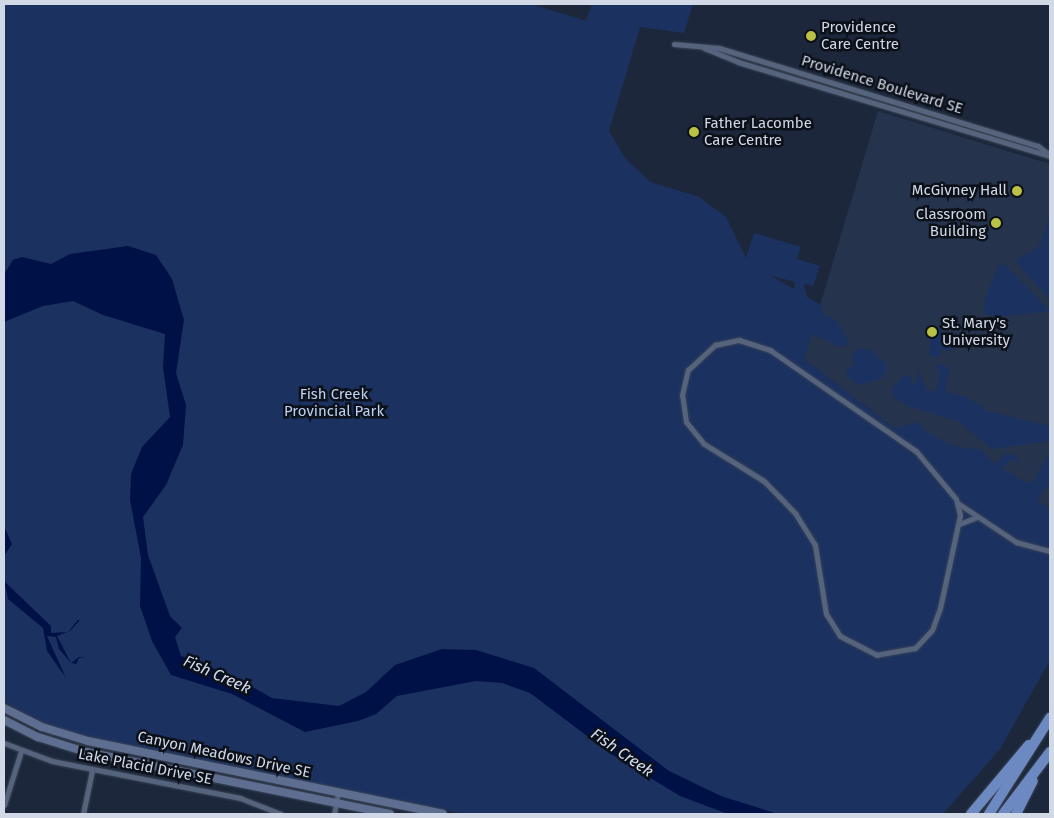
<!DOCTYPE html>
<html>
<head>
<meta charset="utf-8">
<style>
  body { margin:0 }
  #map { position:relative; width:1054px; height:818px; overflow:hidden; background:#1c273c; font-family:"Fira Sans",sans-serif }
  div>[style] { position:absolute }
  .built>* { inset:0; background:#25334c }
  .green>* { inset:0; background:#1b3261 }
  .round { border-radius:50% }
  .water>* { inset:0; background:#001147 }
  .roads { filter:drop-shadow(0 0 1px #3b4455) drop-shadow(0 0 1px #3b4455) }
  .minor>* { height:5px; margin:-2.5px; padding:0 2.5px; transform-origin:2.5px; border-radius:2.5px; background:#56637c }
  .secondary>* { height:8px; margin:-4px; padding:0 4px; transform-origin:4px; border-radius:4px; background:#5d6e91 }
  .motorway>* { height:10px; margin:-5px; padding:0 5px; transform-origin:5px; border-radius:5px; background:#6c89c1 }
  .dots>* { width:14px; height:14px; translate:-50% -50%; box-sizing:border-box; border:2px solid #0b1019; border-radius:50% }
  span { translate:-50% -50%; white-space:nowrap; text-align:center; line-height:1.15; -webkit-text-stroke:5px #0b1019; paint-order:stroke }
  .poi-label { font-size:15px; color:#d1d9e7 }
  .left { translate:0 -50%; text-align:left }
  .right { translate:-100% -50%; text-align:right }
  .street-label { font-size:15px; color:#d1d9e7 }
  .park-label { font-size:15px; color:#bdd0f3 }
  .water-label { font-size:16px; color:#d2dcee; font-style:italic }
  .frame { position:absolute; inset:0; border:5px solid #d1d9e7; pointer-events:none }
</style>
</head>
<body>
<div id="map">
  <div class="built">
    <div style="clip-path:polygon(878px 111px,1050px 164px,1050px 509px,907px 438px,804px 359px)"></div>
  </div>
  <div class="green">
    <div style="clip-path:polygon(evenodd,4px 4px,531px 4px,586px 21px,592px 4px,693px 4px,684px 33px,640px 27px,609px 131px,625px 158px,650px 182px,699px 197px,726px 217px,746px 258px,754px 233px,801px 247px,797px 259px,820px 266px,813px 286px,804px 284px,807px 297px,821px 305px,823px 314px,836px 320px,850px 344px,840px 347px,812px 334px,804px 359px,894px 428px,919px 422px,925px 431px,953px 446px,982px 450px,994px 464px,1007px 453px,1016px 456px,1019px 463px,1011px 460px,1002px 468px,1027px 483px,1033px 481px,1050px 452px,1050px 485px,1038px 496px,1039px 503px,1050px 508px,1050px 660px,1000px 749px,943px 814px,464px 814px,81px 735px,39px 721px,4px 702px,4px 4px,769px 275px,795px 282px,794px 289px,769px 275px)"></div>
    <div style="clip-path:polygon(1050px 218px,1050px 300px,1015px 261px,1038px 247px)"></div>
    <div style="clip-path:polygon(1000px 264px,1006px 266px,1050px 311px,995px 317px,984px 313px,986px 295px)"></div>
    <div style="clip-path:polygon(931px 329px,942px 329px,940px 357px,929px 356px)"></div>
    <div class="round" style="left:940px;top:337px;width:14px;height:14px"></div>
    <div style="clip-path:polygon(857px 348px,872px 351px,884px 362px,887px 368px,881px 379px,859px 385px,847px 377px,846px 370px,855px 364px,851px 358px)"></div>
    <div style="clip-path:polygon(939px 364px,950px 368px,945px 392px,965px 396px,988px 411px,1049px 426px,1050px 441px,992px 449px,958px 421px,907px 406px,892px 396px,892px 387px,905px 375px,912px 376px,909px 382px,916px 384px,917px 370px,927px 390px,936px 392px,940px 373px,935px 366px)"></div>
  </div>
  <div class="water">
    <div style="clip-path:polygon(128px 246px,156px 255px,172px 279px,184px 320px,176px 373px,186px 405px,183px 445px,166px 485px,143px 517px,148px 555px,170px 616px,182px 628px,175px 637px,181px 656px,233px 676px,272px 698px,339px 706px,366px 692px,395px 665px,442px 649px,476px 650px,534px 668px,669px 771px,721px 796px,778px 814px,728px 814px,680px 796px,611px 754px,530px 693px,502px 683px,476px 681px,397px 696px,376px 714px,358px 721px,305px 732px,232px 694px,171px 675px,152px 641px,140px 606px,141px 558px,130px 500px,131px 474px,142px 447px,170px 417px,163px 367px,165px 334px,103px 315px,73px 301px,43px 306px,4px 322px,4px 274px,13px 260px,22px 257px,51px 264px,70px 254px)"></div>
    <div style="clip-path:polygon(4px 526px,12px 544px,4px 556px)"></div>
    <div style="clip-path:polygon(4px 581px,51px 626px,51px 633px,68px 632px,77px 621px,78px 620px,80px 620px,70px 631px,57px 636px,71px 663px,79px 657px,85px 658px,79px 658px,76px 664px,71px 663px,59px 649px,56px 637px,47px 636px,66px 678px,47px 651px,43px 628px,8px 599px)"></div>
  </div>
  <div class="roads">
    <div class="minor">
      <div style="left:674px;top:44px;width:45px;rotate:5.1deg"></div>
      <div style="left:719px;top:48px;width:334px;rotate:17.1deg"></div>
      <div style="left:1038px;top:146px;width:15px;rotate:37deg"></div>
      <div style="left:704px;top:48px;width:37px;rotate:22deg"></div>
      <div style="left:738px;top:62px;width:326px;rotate:16.8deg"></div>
      <div style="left:739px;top:340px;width:33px;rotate:18deg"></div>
      <div style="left:770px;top:350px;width:178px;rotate:34.7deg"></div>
      <div style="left:916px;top:451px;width:62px;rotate:50.2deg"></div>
      <div style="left:956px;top:499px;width:16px;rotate:76deg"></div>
      <div style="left:960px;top:515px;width:95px;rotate:102.1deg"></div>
      <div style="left:940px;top:608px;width:23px;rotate:110deg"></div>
      <div style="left:932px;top:630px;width:25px;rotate:133deg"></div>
      <div style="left:915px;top:648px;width:39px;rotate:170deg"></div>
      <div style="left:877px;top:655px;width:42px;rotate:-152.8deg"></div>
      <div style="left:840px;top:636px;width:26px;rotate:-122deg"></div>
      <div style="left:826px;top:614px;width:70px;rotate:-99.1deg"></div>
      <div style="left:815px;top:545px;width:36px;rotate:-122deg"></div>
      <div style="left:796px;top:514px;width:46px;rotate:-134.1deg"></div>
      <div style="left:764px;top:481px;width:70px;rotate:-148.3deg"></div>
      <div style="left:704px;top:444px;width:28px;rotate:-129deg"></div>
      <div style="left:686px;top:422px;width:27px;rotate:-98deg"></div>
      <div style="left:682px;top:395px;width:26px;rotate:-77deg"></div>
      <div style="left:688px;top:370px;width:37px;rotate:-43deg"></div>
      <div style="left:715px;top:345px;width:25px;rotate:-12deg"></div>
      <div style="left:959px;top:504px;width:69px;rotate:33.7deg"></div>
      <div style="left:1016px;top:542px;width:35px;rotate:15deg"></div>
      <div style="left:959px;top:524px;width:17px;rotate:-21deg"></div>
      <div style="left:4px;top:743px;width:51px;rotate:20.6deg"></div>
      <div style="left:52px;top:761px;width:192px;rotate:11.1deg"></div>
      <div style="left:240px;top:798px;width:44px;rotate:21.3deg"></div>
      <div style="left:4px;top:805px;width:57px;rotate:-72.5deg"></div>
      <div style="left:83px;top:814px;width:45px;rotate:-78.4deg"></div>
      <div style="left:334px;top:814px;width:21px;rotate:-79deg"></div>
    </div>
    <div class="secondary">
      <div style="left:4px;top:708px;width:42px;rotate:26.6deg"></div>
      <div style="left:42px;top:727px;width:48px;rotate:16.9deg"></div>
      <div style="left:88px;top:741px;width:362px;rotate:11.6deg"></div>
      <div style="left:4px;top:720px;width:38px;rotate:27deg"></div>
      <div style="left:38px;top:737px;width:50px;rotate:17.4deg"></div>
      <div style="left:86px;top:752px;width:310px;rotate:11.5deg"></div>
    </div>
    <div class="motorway">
      <div style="left:971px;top:814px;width:90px;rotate:-50deg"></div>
      <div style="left:989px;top:814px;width:114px;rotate:-57.6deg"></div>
      <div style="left:1003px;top:814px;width:78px;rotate:-52.8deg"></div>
      <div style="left:1016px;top:814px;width:37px;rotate:-63deg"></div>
    </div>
  </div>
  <div class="dots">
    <div style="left:811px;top:36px;background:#b9c146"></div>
    <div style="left:694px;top:132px;background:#b9c146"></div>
    <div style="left:1017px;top:191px;background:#b9c146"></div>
    <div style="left:996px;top:223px;background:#b9c146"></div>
    <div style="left:932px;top:332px;background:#b9c146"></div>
  </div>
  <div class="poi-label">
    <span class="left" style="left:821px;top:36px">Providence<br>Care Centre</span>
    <span class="left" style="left:704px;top:132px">Father Lacombe<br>Care Centre</span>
    <span class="right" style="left:1007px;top:191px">McGivney Hall</span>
    <span class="right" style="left:986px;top:223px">Classroom<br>Building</span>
    <span class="left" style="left:942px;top:332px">St. Mary's<br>University</span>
  </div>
  <div class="street-label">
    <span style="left:882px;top:85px;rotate:17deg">Providence Boulevard SE</span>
    <span style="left:224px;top:755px;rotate:12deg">Canyon Meadows Drive SE</span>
    <span style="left:145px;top:767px;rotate:11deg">Lake Placid Drive SE</span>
  </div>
  <div class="park-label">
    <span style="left:334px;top:403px">Fish Creek<br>Provincial Park</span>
  </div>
  <div class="water-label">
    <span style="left:217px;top:675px;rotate:24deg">Fish Creek</span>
    <span style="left:622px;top:753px;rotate:35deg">Fish Creek</span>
  </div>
  <div class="frame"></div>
</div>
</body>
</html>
